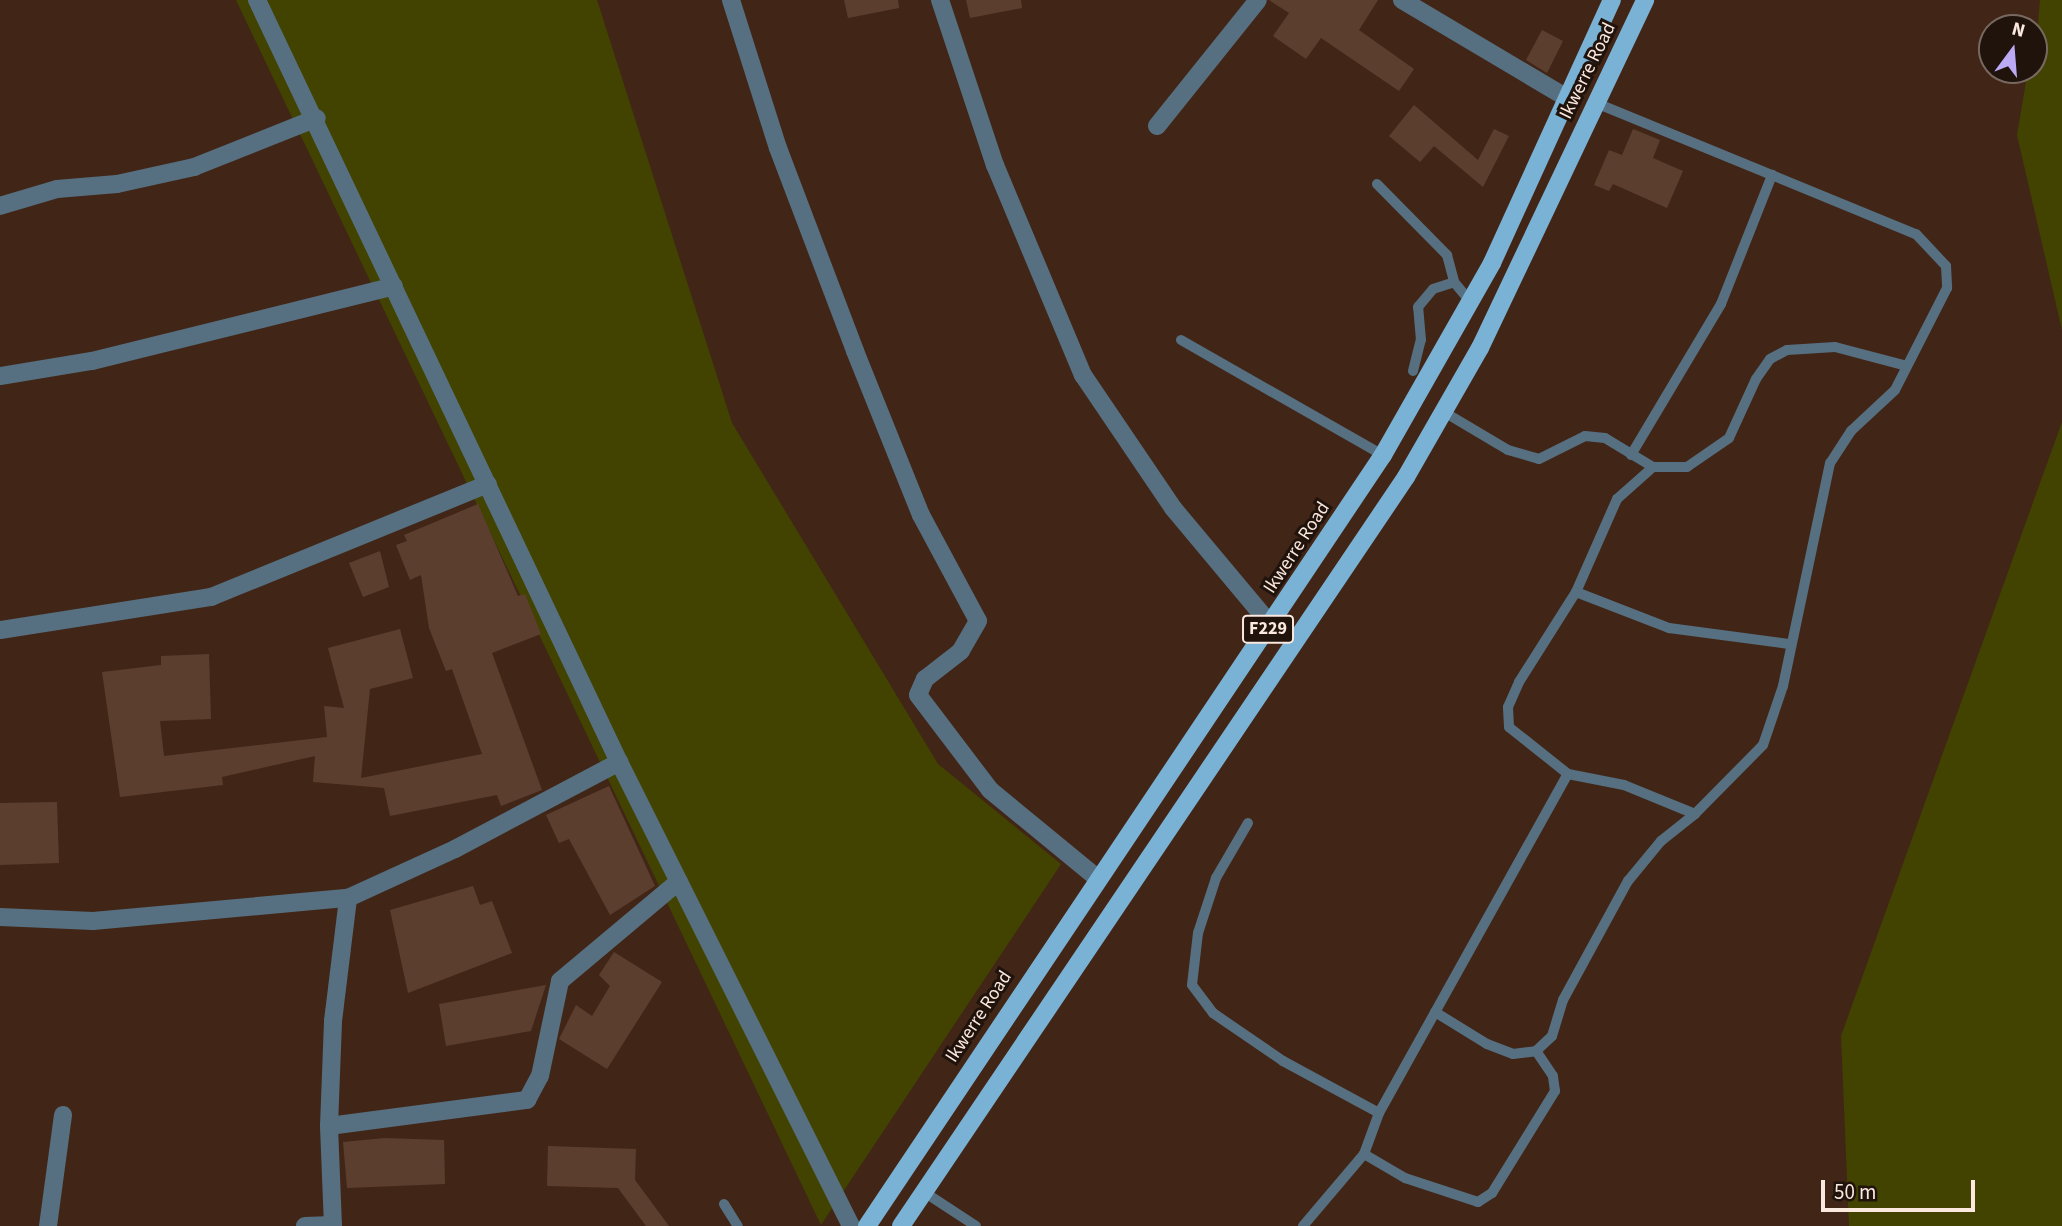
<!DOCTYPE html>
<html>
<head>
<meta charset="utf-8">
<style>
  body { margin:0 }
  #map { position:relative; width:2062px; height:1226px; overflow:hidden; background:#412617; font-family:"Source Sans 3",sans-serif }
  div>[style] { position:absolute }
  .green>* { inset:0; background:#424300 }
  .building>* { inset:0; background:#5c3e2f }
  .service>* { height:10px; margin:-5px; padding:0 5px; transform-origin:5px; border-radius:5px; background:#567081 }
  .minor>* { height:18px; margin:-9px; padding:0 9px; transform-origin:9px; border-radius:9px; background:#567081 }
  .primary>* { height:18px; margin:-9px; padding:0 9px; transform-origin:9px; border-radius:9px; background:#7ab2d5 }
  span { translate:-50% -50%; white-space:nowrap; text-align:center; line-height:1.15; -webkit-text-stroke:6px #1f130c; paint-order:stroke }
  .shield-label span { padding:2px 5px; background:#1f130c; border:2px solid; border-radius:5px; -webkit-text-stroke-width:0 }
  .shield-label { font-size:18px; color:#fbe8df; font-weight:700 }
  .street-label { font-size:19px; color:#fbe8df }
  .north { position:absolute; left:1978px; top:14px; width:70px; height:70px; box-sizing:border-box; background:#1f130c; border:2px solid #776860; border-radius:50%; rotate:16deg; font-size:19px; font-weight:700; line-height:28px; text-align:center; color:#fbe8df }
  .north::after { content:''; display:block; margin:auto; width:24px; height:32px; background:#bcaaf6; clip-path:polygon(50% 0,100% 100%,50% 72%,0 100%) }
  .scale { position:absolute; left:1821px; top:1180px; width:154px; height:32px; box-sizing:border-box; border:4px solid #fbe8df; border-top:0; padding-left:9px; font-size:21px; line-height:24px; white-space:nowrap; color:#fbe8df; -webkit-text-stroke:5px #1f130c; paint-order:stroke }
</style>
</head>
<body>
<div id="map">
  <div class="green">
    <div style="clip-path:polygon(236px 0,597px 0,732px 423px,938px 764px,1061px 864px,821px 1225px)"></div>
    <div style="clip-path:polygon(2040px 0,2062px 0,2062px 330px,2017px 135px,2028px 70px,2034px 70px)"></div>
    <div style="clip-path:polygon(2062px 422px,2062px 1226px,1849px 1226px,1841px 1036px)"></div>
  </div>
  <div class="building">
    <div style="clip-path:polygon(844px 0,898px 0,899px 8px,848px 18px)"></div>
    <div style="clip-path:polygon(966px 0,1021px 0,1022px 8px,970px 18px)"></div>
    <div style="clip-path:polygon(1269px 0,1378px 0,1359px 30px,1414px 69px,1399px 91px,1321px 38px,1306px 59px,1273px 36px,1289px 13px)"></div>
    <div style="clip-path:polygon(1542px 30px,1563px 41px,1547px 73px,1526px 60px)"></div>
    <div style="clip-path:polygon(1414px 105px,1478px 160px,1494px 129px,1509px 136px,1483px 187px,1434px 146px,1420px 162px,1389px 136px)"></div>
    <div style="clip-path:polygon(1633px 129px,1660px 140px,1653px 158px,1683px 171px,1667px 208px,1613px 184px,1609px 191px,1594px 185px,1609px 150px,1622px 155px)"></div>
    <div style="clip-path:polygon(478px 504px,518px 596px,525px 594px,541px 634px,492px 653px,542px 790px,501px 806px,497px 795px,390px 816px,384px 788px,313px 782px,315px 756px,222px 777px,223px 785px,120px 797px,102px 672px,161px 665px,161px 656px,209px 654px,211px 719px,160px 721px,164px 756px,327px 737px,324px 706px,344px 708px,328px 648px,400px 629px,413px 678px,370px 689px,361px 778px,482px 754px,452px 669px,446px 671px,429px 628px,421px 575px,410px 580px,396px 545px,407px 541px,404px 535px)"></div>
    <div style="clip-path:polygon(380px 551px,389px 587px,363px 597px,349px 563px)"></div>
    <div style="clip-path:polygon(609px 786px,655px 886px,610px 915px,569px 839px,559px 843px,546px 815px)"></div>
    <div style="clip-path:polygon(57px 802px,59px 863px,0 865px,0 803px)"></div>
    <div style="clip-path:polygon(473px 886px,480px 905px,492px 901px,512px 953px,408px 993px,390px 910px)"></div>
    <div style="clip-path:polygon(614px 952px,662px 982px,607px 1069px,559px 1039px,576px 1005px,592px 1016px,610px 986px,599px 975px)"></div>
    <div style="clip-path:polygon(546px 985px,531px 1031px,446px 1046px,439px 1004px)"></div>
    <div style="clip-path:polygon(385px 1138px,444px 1140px,445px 1184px,347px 1188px,343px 1142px)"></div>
    <div style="clip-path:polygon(548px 1146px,636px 1149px,635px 1180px,669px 1226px,646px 1226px,618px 1188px,547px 1186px)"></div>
  </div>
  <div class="service">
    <div style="left:1596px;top:103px;width:346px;rotate:22.3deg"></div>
    <div style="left:1916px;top:234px;width:44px;rotate:46.8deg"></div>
    <div style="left:1946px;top:266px;width:22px;rotate:87deg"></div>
    <div style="left:1947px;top:288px;width:114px;rotate:117deg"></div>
    <div style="left:1895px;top:390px;width:60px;rotate:137deg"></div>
    <div style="left:1851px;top:431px;width:38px;rotate:123deg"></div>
    <div style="left:1830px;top:463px;width:228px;rotate:101.9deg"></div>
    <div style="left:1783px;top:686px;width:62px;rotate:108.7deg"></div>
    <div style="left:1763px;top:745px;width:97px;rotate:134.6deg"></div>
    <div style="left:1695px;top:814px;width:77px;rotate:-157.8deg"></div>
    <div style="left:1624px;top:785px;width:57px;rotate:-168.9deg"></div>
    <div style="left:1568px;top:774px;width:75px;rotate:-141.5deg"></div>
    <div style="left:1509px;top:727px;width:20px;rotate:-93deg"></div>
    <div style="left:1508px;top:707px;width:27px;rotate:-66deg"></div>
    <div style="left:1519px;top:682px;width:107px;rotate:-57.7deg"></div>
    <div style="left:1576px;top:592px;width:102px;rotate:-66.2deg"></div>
    <div style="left:1617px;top:499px;width:48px;rotate:-41.6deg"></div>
    <div style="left:1377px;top:184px;width:100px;rotate:45.4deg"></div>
    <div style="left:1447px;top:255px;width:28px;rotate:75deg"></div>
    <div style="left:1454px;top:282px;width:26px;rotate:50deg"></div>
    <div style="left:1181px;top:340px;width:232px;rotate:29.7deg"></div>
    <div style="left:1413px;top:371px;width:32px;rotate:-76deg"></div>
    <div style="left:1421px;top:340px;width:33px;rotate:-95deg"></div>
    <div style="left:1418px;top:307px;width:23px;rotate:-50deg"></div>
    <div style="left:1433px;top:289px;width:22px;rotate:-18deg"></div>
    <div style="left:1444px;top:412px;width:74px;rotate:30.7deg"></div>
    <div style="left:1508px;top:450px;width:32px;rotate:16deg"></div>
    <div style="left:1539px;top:459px;width:51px;rotate:-26.6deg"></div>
    <div style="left:1585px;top:436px;width:20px;rotate:6deg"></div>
    <div style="left:1605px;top:438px;width:56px;rotate:31.1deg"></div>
    <div style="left:1653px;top:467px;width:34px"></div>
    <div style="left:1687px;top:467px;width:51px;rotate:-34.6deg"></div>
    <div style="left:1729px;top:438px;width:65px;rotate:-65.4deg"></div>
    <div style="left:1756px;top:379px;width:24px;rotate:-55deg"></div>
    <div style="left:1770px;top:359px;width:19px;rotate:-28deg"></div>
    <div style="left:1787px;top:350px;width:48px;rotate:-3.6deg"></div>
    <div style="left:1835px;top:347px;width:74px;rotate:14.8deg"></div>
    <div style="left:1631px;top:455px;width:176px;rotate:-59.2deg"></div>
    <div style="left:1721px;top:304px;width:139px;rotate:-68.4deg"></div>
    <div style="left:1576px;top:592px;width:100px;rotate:21.2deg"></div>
    <div style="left:1669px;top:628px;width:121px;rotate:7.6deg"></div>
    <div style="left:1248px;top:823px;width:64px;rotate:120.2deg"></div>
    <div style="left:1216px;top:878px;width:58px;rotate:108.1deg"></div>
    <div style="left:1198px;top:933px;width:52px;rotate:96.6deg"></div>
    <div style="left:1192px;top:985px;width:35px;rotate:53deg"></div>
    <div style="left:1213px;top:1013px;width:85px;rotate:34.4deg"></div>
    <div style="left:1283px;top:1061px;width:109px;rotate:28.4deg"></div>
    <div style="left:1435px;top:1012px;width:61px;rotate:31.6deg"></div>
    <div style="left:1487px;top:1044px;width:28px;rotate:21deg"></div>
    <div style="left:1513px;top:1054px;width:23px;rotate:-7deg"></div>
    <div style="left:1536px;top:1051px;width:22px;rotate:-43deg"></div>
    <div style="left:1552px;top:1036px;width:38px;rotate:-73deg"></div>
    <div style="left:1563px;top:1000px;width:136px;rotate:-61.4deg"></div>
    <div style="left:1628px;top:881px;width:52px;rotate:-50.5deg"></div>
    <div style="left:1661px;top:841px;width:43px;rotate:-38.5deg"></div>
    <div style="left:1364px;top:1154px;width:48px;rotate:30.3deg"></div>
    <div style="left:1405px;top:1178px;width:77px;rotate:18.2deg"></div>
    <div style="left:1478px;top:1202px;width:17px;rotate:-33deg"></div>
    <div style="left:1492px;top:1193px;width:120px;rotate:-58.3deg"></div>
    <div style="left:1555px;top:1091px;width:15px;rotate:-98deg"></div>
    <div style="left:1553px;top:1076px;width:30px;rotate:-124deg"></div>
    <div style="left:924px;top:1192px;width:62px;rotate:33.2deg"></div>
    <div style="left:724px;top:1204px;width:26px;rotate:58deg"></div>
    <div style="left:1303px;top:1226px;width:94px;rotate:-49.7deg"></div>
    <div style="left:1364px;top:1154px;width:44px;rotate:-69.9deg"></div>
    <div style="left:1379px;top:1113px;width:388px;rotate:-60.9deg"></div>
  </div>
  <div class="minor">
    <div style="left:257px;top:0;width:844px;rotate:64.59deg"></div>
    <div style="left:619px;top:762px;width:519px;rotate:63.43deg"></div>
    <div style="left:731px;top:0;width:155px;rotate:72.4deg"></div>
    <div style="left:778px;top:148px;width:217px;rotate:69.2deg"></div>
    <div style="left:855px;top:351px;width:177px;rotate:68.1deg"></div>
    <div style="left:921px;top:515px;width:120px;rotate:61.7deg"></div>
    <div style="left:978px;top:621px;width:34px;rotate:120deg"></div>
    <div style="left:961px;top:651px;width:46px;rotate:142.1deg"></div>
    <div style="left:925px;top:679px;width:17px;rotate:114deg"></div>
    <div style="left:918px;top:695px;width:119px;rotate:52.8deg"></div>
    <div style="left:990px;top:790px;width:139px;rotate:39.4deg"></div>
    <div style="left:940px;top:0;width:174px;rotate:71.6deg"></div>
    <div style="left:995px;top:165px;width:228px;rotate:67.3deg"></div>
    <div style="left:1083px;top:375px;width:161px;rotate:55.9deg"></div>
    <div style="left:1173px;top:508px;width:153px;rotate:50.1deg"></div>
    <div style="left:1402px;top:0;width:194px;rotate:30.7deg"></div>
    <div style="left:1157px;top:126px;width:161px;rotate:-51.3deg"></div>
    <div style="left:0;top:206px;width:59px;rotate:-16.6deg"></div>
    <div style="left:57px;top:189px;width:60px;rotate:-4.8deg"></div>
    <div style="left:117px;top:184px;width:79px;rotate:-12.4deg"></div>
    <div style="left:194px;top:167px;width:132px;rotate:-21.7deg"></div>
    <div style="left:0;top:376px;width:93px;rotate:-9.3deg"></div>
    <div style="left:92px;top:361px;width:311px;rotate:-13.9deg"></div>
    <div style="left:0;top:630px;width:214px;rotate:-8.9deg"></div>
    <div style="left:211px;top:597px;width:299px;rotate:-22.2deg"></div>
    <div style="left:0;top:917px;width:93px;rotate:2.5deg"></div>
    <div style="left:93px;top:921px;width:256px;rotate:-5.2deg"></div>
    <div style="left:348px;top:898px;width:118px;rotate:-24.6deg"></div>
    <div style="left:455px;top:849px;width:186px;rotate:-27.9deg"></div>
    <div style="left:329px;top:1126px;width:200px;rotate:-7.5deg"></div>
    <div style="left:527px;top:1100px;width:27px;rotate:-62deg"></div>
    <div style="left:540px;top:1076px;width:97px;rotate:-78.1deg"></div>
    <div style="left:560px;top:981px;width:155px;rotate:-40deg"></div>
    <div style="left:48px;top:1226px;width:112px;rotate:-82.3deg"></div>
    <div style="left:305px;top:1226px;width:28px;rotate:-2deg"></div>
    <div style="left:333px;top:1226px;width:100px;rotate:-92.3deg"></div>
    <div style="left:329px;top:1126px;width:105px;rotate:-87.8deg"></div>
    <div style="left:333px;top:1021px;width:124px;rotate:-83deg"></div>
  </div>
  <div class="primary">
    <div style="left:867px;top:1226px;width:928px;rotate:-56.21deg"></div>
    <div style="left:1383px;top:455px;width:221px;rotate:-60.4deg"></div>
    <div style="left:1492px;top:263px;width:289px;rotate:-65.5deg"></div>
    <div style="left:901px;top:1226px;width:903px;rotate:-56.01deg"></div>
    <div style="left:1406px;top:477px;width:149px;rotate:-60.2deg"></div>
    <div style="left:1480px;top:348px;width:385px;rotate:-64.6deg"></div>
  </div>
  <div class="shield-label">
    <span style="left:1268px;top:629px">F229</span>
  </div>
  <div class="street-label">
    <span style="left:1588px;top:71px;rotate:-64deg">Ikwerre Road</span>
    <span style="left:1297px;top:548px;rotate:-57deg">Ikwerre Road</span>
    <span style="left:979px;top:1017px;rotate:-57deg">Ikwerre Road</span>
  </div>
  <div class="north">N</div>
  <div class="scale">50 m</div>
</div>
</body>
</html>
